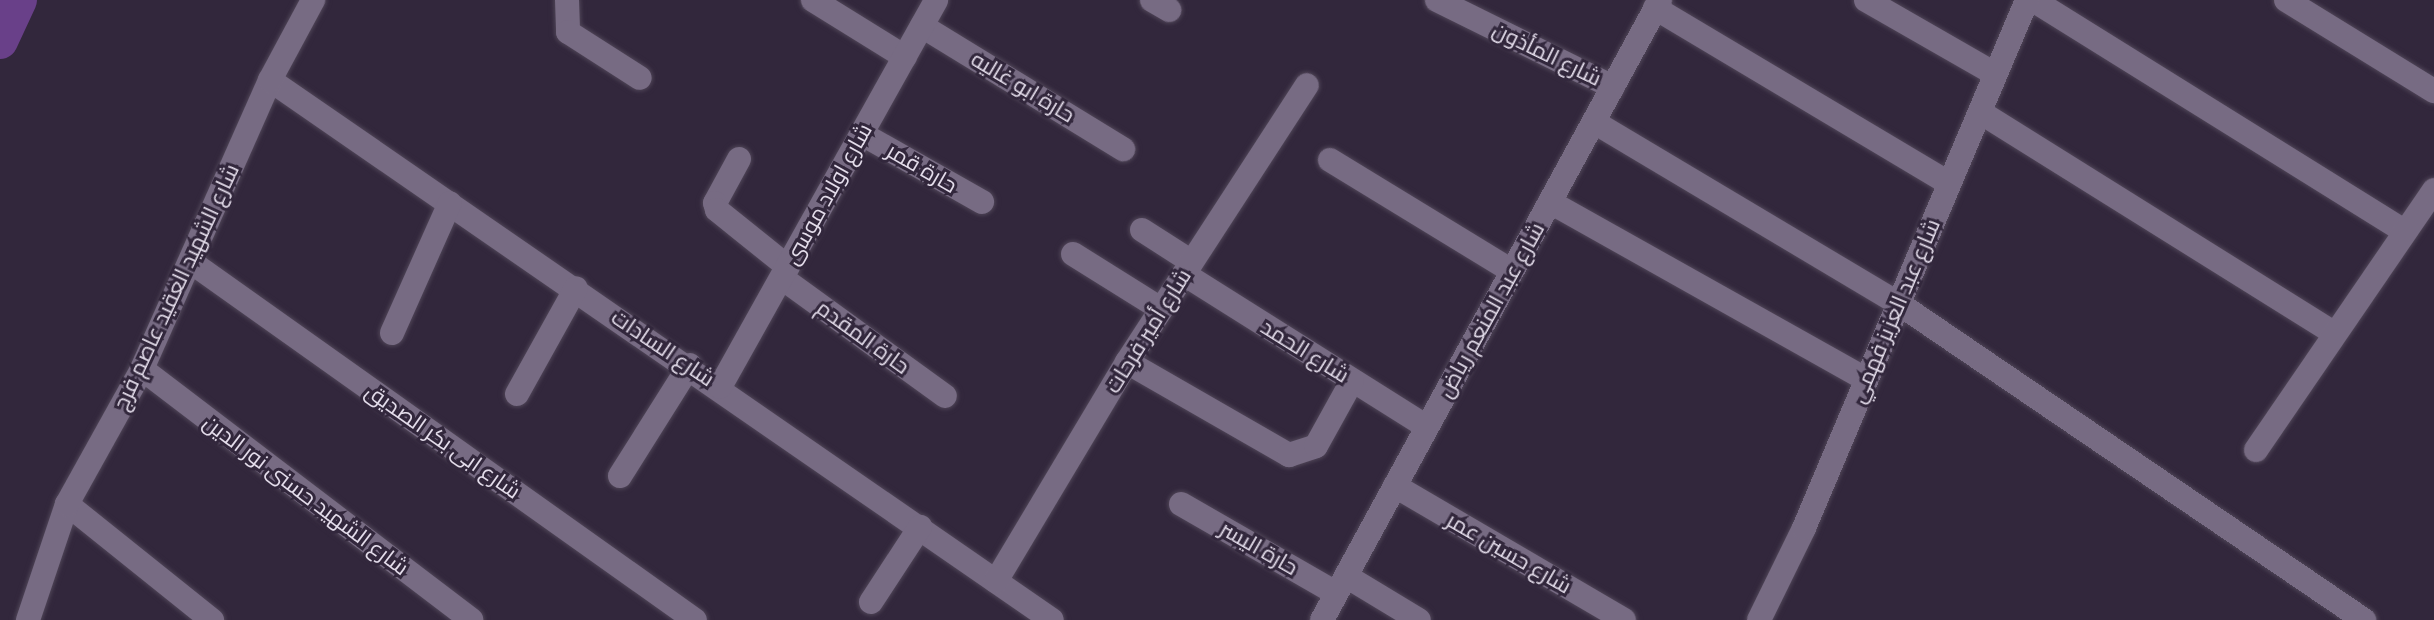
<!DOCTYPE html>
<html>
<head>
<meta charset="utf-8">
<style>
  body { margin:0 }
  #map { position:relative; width:2434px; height:620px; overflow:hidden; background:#32273c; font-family:"Titillium Web",Cairo,sans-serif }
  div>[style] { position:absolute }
  .canal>* { height:36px; margin:-18px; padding:0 18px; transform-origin:18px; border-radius:18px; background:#694089 }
  .roads { filter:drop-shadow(0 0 2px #4f4557) drop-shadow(0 0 2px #4f4557) }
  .minor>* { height:24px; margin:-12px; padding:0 12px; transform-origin:12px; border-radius:12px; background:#776b83 }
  span { translate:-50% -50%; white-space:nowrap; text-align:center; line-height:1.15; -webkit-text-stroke:6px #32273c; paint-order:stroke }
  .street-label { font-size:22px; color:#e4ddeb }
</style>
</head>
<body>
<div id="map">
  <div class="canal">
    <div style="left:0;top:41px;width:45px;rotate:-65.1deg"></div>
  </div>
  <div class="roads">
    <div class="minor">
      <div style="left:567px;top:0;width:32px;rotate:88deg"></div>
      <div style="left:568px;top:32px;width:85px;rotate:32.6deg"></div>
      <div style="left:813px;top:0;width:108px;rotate:31.8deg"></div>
      <div style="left:1152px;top:0;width:20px;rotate:30deg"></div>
      <div style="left:1437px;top:0;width:196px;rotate:26.3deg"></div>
      <div style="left:1866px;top:0;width:149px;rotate:29.8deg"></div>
      <div style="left:2033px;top:0;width:438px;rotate:31.9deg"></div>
      <div style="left:2286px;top:0;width:174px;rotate:31.6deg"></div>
      <div style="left:1655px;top:8px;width:342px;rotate:30.8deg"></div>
      <div style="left:922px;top:26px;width:236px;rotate:31.5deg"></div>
      <div style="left:270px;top:80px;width:950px;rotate:34.63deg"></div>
      <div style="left:1980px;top:112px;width:416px;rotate:32deg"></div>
      <div style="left:1594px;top:122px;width:354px;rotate:30.8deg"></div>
      <div style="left:1898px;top:303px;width:564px;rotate:34.23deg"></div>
      <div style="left:862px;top:134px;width:138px;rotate:29.5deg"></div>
      <div style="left:739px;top:159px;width:50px;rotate:118.6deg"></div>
      <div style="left:715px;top:203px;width:7px;rotate:74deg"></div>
      <div style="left:717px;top:210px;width:91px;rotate:38.8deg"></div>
      <div style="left:1330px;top:160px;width:213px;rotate:31.4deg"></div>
      <div style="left:1550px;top:202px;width:362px;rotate:29.3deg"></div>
      <div style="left:1142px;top:230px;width:59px;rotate:32.6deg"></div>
      <div style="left:1073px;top:254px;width:104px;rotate:32deg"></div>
      <div style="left:191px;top:262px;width:618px;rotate:35.39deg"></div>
      <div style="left:1184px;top:274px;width:287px;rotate:32.2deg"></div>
      <div style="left:782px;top:278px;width:201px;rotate:35.9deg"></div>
      <div style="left:392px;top:333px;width:142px;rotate:-66deg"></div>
      <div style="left:1127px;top:362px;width:187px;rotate:29.9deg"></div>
      <div style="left:1289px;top:455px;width:28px;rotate:-18deg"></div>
      <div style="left:1316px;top:446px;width:74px;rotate:-61deg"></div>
      <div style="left:142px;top:369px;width:414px;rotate:37.3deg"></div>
      <div style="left:720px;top:387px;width:443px;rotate:-60.8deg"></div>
      <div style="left:517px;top:394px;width:121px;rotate:-60.9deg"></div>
      <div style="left:2256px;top:450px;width:315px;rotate:-55.6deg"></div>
      <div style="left:620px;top:476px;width:131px;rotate:-57.8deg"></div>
      <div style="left:1395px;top:486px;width:265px;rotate:30.3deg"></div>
      <div style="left:67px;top:504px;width:186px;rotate:38.7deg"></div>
      <div style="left:1181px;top:504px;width:179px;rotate:29.9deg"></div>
      <div style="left:1346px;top:576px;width:85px;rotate:31.1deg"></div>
      <div style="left:996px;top:581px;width:255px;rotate:-59.1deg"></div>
      <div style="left:1127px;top:362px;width:330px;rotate:-57deg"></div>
      <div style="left:871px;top:602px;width:90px;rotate:-56.8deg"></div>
      <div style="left:28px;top:620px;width:122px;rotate:-71.4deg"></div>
      <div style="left:67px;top:504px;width:154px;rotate:-60.9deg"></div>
      <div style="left:142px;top:369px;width:316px;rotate:-66.1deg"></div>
      <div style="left:270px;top:80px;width:91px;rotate:-61.7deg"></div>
      <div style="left:1322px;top:620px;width:706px;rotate:-61.4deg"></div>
      <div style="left:1759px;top:620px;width:102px;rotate:-63.9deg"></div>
      <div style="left:1804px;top:528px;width:573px;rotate:-67.1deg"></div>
    </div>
  </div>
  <div class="street-label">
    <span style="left:1547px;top:54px;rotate:26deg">شارع المأذون</span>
    <span style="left:1023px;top:87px;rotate:31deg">حارة ابو غاليه</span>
    <span style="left:922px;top:168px;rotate:30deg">حارة قمر</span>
    <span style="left:828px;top:194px;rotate:-61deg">شارع اولاد موسى</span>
    <span style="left:176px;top:287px;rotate:-65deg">شارع الشهيد العقيد عاصم فرج</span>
    <span style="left:1491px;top:310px;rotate:-61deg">شارع عبد المنعم رياض</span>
    <span style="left:1895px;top:311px;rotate:-67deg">شارع عبد العزيز فهمي</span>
    <span style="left:1148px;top:331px;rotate:-58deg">شارع أمير فرحات</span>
    <span style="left:863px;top:337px;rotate:36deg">حارة المقدم</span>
    <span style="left:663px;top:348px;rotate:34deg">شارع السادات</span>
    <span style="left:1305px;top:351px;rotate:32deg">شارع الحمد</span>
    <span style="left:443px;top:441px;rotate:35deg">شارع ابى بكر الصديق</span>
    <span style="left:306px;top:495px;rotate:37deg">شارع الشهيد حسنى نور الدين</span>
    <span style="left:1259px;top:548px;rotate:30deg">حارة اليسر</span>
    <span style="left:1509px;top:553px;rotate:30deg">شارع حسين عمر</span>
  </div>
</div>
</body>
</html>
